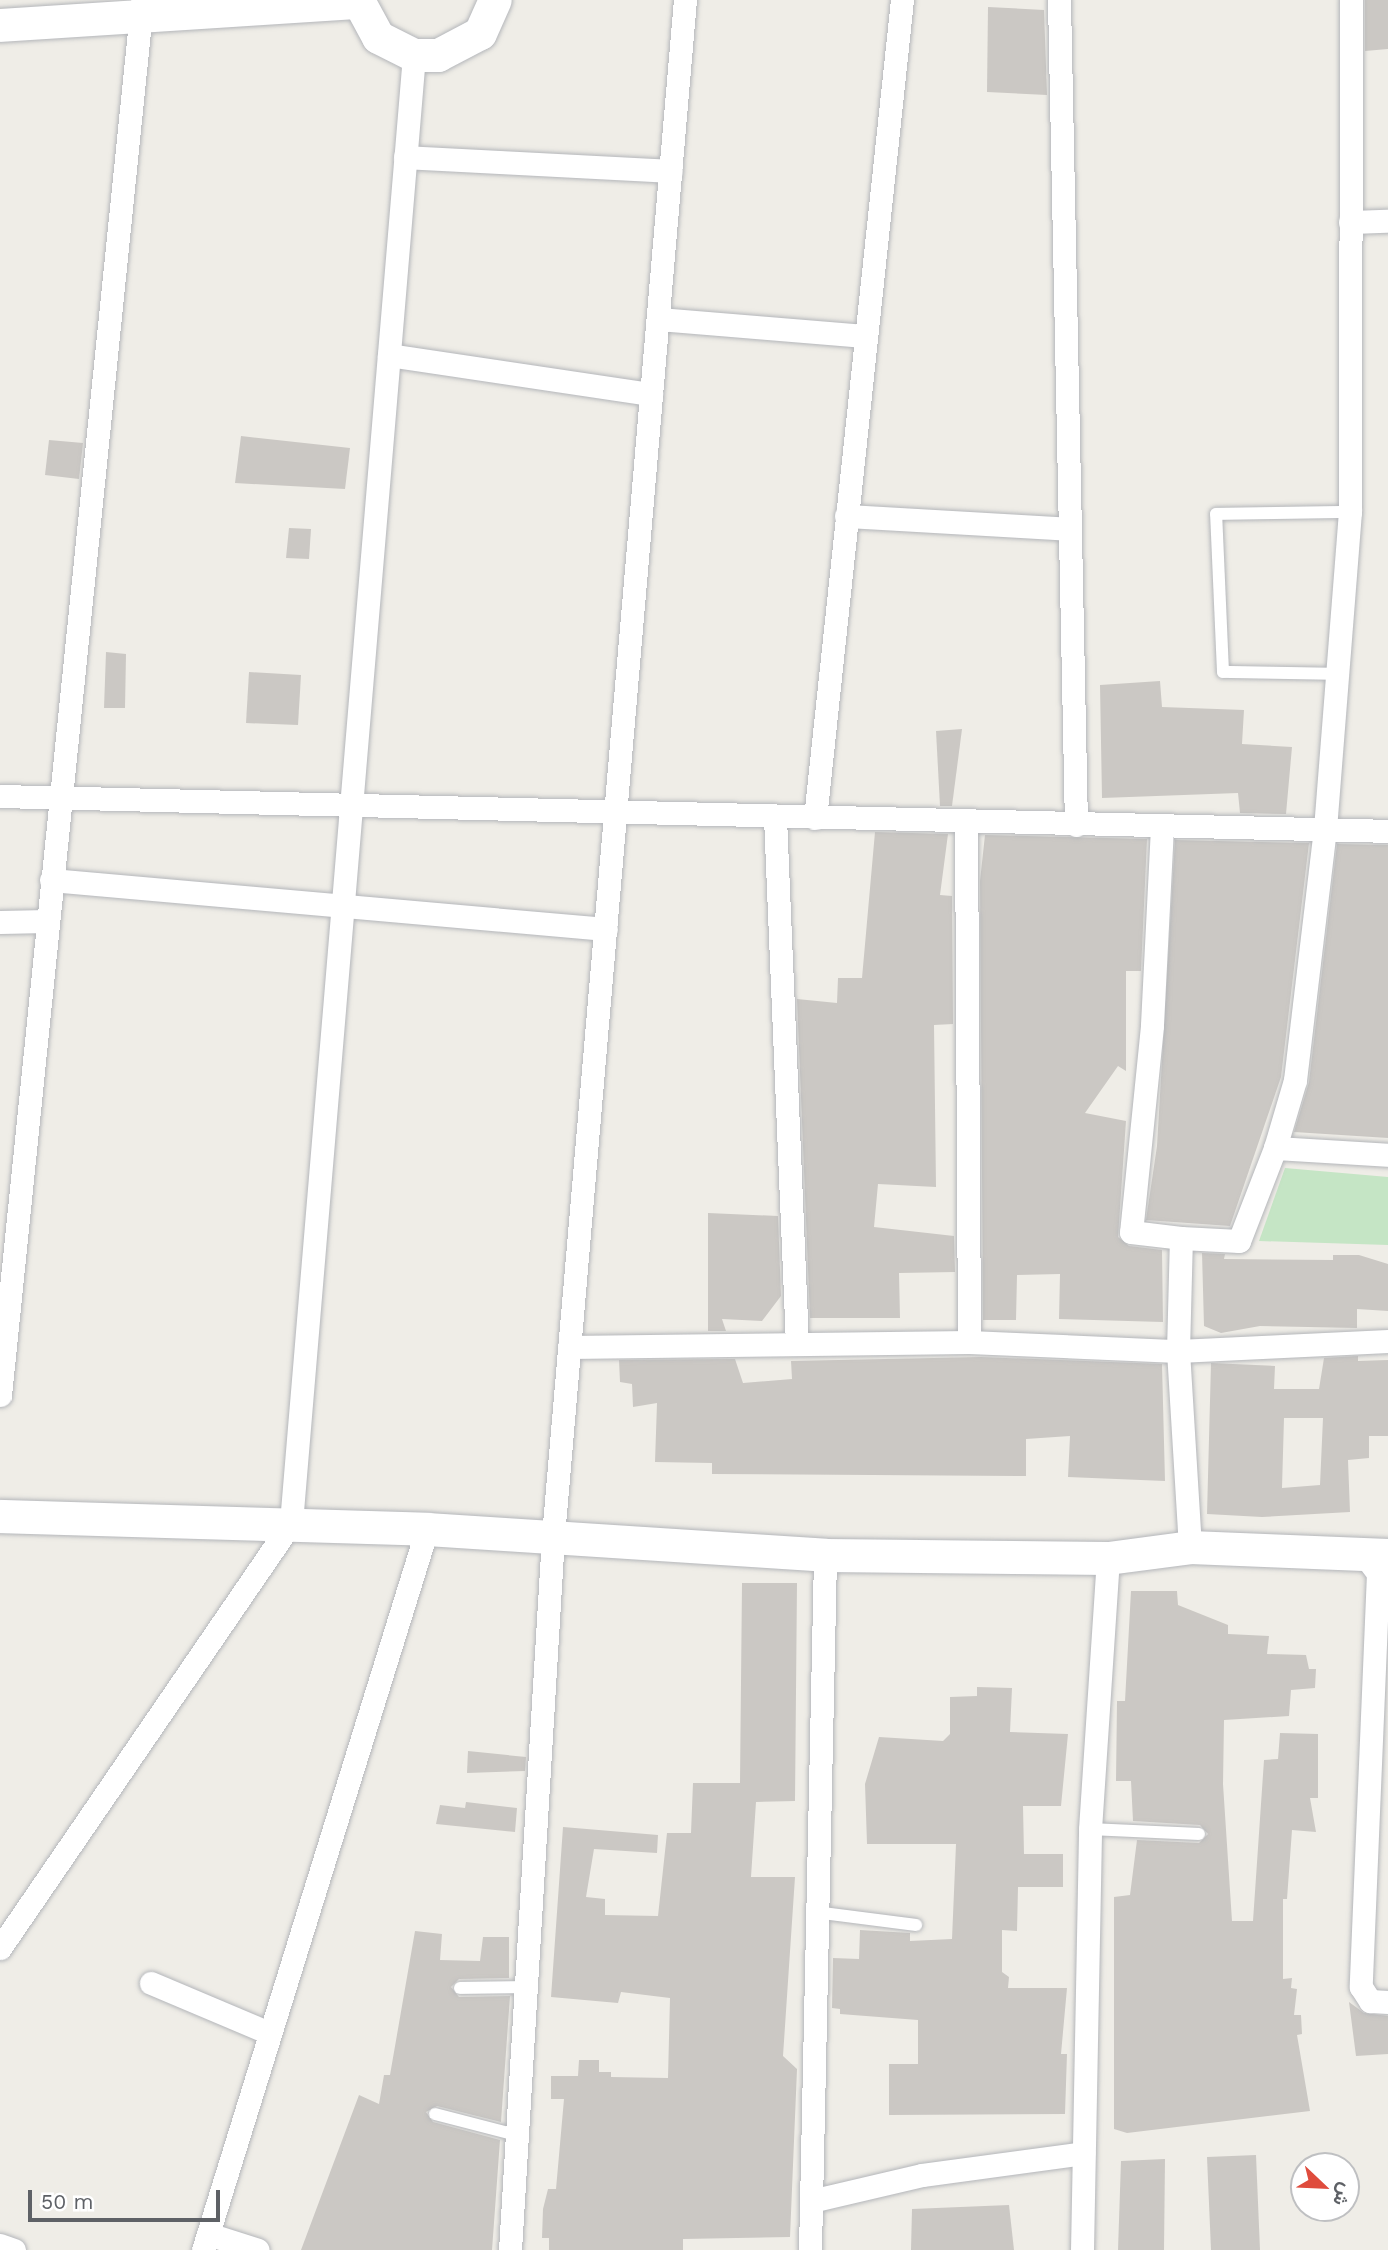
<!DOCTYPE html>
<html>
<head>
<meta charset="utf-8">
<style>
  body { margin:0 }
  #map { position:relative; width:1388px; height:2250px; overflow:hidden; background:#efede7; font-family:"Work Sans",Vazirmatn,sans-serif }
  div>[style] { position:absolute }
  .green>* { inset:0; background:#c5e5c5 }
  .building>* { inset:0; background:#cbc8c4 }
  .roads { filter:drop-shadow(0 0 2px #b4b6ba) drop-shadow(0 0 2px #b4b6ba) }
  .lane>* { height:12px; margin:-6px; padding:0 6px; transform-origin:6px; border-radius:6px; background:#fff }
  .street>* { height:23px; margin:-11.5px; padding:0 11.5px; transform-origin:11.5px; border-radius:11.5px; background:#fff }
  .secondary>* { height:33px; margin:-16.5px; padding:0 16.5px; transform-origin:16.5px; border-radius:16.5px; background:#fff }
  span { translate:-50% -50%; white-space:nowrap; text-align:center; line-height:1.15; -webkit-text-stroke:5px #fff; paint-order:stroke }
  .north { position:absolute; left:1290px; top:2152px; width:70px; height:70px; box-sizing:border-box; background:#fff; border:2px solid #bfc0c2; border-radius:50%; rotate:113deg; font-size:19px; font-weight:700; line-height:28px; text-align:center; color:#5e6166 }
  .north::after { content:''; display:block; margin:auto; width:24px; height:32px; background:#df4c3d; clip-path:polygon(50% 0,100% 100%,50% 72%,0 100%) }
  .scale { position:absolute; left:28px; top:2190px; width:192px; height:32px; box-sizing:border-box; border:4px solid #5e6166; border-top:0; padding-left:9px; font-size:21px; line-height:24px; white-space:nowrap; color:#5e6166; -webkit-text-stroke:5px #fff; paint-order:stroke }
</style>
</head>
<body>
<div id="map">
  <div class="green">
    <div style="clip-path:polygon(1285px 1168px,1388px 1177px,1388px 1245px,1259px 1241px)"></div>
  </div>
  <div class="building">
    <div style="clip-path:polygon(1365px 0,1388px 0,1388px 49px,1365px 51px)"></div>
    <div style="clip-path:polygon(988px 7px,1044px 10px,1047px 95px,987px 92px)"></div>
    <div style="clip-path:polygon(241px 436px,350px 448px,345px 489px,235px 483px)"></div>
    <div style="clip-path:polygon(49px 440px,83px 443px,79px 479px,45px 475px)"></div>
    <div style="clip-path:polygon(289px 528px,311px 529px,309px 559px,286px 558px)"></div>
    <div style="clip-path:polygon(106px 652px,126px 654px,125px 708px,104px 708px)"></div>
    <div style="clip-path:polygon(249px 672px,301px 675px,298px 725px,246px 723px)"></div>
    <div style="clip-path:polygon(1160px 681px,1162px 707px,1244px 710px,1242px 744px,1292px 747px,1286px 814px,1240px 813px,1238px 793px,1102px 798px,1100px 685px)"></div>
    <div style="clip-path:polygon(962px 729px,952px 806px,940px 806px,936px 731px)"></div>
    <div style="clip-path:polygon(875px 832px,948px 834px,940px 895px,952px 896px,953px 1024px,934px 1025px,936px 1187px,878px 1184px,874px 1227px,954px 1236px,955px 1272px,899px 1273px,900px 1318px,810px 1318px,797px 999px,837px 1003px,838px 978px,862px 978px)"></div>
    <div style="clip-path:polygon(985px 835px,1147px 839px,1141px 971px,1126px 971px,1126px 1071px,1118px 1066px,1085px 1113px,1126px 1121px,1118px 1237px,1129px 1246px,1162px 1250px,1163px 1322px,1059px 1319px,1060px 1274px,1017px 1275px,1016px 1320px,983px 1320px,980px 881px)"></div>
    <div style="clip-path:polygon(1175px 840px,1309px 843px,1281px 1077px,1230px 1226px,1146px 1220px,1157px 1146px)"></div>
    <div style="clip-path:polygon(1337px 844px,1388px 845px,1388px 1138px,1294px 1132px,1309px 1082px)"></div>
    <div style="clip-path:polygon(708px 1213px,778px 1216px,781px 1296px,762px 1321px,722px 1319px,726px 1331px,708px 1331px)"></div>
    <div style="clip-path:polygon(1202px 1253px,1225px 1254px,1224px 1259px,1333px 1260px,1333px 1255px,1359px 1255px,1388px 1264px,1388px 1311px,1357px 1309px,1357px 1328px,1260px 1326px,1221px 1333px,1204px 1326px)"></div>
    <div style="clip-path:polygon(evenodd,1358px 1356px,1358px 1361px,1388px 1360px,1388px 1436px,1369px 1436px,1369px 1458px,1348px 1460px,1350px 1512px,1262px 1517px,1207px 1514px,1211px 1363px,1275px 1366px,1274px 1389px,1319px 1389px,1324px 1358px,1358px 1356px,1284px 1418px,1323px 1418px,1320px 1485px,1282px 1488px,1284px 1418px)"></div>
    <div style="clip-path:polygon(981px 1357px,1162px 1364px,1165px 1481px,1068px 1477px,1070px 1436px,1026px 1439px,1026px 1476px,712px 1474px,712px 1463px,655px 1462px,657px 1403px,633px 1407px,632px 1384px,620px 1382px,619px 1360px,735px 1359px,743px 1383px,792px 1379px,791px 1361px)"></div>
    <div style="clip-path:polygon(742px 1583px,797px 1583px,795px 1801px,756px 1802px,751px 1877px,795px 1877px,783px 2056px,797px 2069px,790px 2237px,683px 2239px,683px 2250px,549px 2250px,549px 2238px,542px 2238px,543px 2209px,548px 2189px,556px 2189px,564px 2099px,551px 2099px,551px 2076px,578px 2076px,579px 2060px,599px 2060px,599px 2072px,611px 2072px,611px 2077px,668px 2078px,670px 1998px,621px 1992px,618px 2003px,551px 1997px,563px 1827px,658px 1835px,657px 1853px,594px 1849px,586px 1897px,605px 1899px,605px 1915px,658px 1916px,667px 1833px,691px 1833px,693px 1783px,740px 1783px)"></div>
    <div style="clip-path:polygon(1131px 1591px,1177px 1591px,1178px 1605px,1228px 1625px,1228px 1634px,1269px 1636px,1267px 1654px,1306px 1655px,1309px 1669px,1316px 1669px,1315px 1688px,1291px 1690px,1289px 1716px,1224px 1720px,1223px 1784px,1232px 1921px,1253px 1921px,1264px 1760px,1278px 1759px,1280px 1733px,1318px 1734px,1318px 1798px,1310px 1798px,1316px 1832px,1292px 1830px,1287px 1899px,1283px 1899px,1283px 1979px,1292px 1978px,1291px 1988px,1297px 1989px,1294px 2015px,1301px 2015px,1302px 2034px,1297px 2035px,1310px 2111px,1127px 2133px,1114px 2129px,1114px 1897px,1130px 1895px,1137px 1840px,1199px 1843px,1208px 1834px,1200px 1825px,1133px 1821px,1131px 1781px,1116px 1781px,1117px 1701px,1125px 1701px)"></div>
    <div style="clip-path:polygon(977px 1687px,1012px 1688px,1010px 1732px,1068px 1734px,1061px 1806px,1023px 1806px,1024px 1854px,1063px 1854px,1063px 1887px,1018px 1887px,1017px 1931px,1002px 1930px,1002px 1972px,1009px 1977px,1008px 1988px,1067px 1988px,1061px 2054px,1067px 2054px,1065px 2114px,889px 2115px,889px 2064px,918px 2064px,918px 2020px,840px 2014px,840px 2009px,832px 2008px,833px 1958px,859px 1959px,860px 1930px,910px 1933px,910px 1941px,952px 1939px,956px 1844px,867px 1844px,865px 1784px,879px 1737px,943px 1741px,950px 1734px,950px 1697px,977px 1696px)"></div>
    <div style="clip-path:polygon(468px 1751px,526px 1757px,525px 1771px,467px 1773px)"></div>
    <div style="clip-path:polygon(466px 1802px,517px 1808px,515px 1832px,436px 1824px,440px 1805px,465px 1808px)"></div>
    <div style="clip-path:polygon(415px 1931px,442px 1934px,440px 1960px,480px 1961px,483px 1937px,509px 1937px,509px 1978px,459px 1979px,451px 1987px,459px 1997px,510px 1996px,501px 2122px,437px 2106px,426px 2112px,433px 2122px,500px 2140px,492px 2250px,301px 2250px,359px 2095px,379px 2104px,384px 2075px,390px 2075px)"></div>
    <div style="clip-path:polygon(1349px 2002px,1364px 2013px,1388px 2016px,1388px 2054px,1356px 2056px)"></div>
    <div style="clip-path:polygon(1256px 2155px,1260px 2250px,1211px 2250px,1207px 2157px)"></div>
    <div style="clip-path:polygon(1165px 2159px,1164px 2250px,1118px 2250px,1121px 2161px)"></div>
    <div style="clip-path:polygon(1009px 2205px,1014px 2250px,911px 2250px,912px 2209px)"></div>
  </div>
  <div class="roads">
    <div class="lane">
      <div style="left:1339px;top:674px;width:116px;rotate:-179deg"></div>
      <div style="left:1223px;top:672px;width:158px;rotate:-92.5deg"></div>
      <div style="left:1216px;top:514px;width:134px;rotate:-0.9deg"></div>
      <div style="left:1090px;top:1829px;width:109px;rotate:2.6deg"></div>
      <div style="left:815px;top:1912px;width:102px;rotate:7.3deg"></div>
      <div style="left:460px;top:1988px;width:63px;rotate:-0.9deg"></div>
      <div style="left:435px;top:2114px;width:84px;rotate:14.5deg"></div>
    </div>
    <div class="street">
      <div style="left:1059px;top:0;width:825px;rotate:88.82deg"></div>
      <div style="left:405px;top:157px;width:266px;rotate:3deg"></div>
      <div style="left:1350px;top:222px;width:38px;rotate:-2deg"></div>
      <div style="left:658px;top:319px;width:208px;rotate:4.7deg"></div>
      <div style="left:389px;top:355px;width:265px;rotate:8.5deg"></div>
      <div style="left:846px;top:516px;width:224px;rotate:3.3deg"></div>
      <div style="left:0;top:796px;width:1388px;rotate:1.44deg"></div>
      <div style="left:775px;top:817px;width:527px;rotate:87.61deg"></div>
      <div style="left:815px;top:818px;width:823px;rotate:-83.93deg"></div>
      <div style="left:966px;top:822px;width:520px;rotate:89.67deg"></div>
      <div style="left:1162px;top:827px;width:199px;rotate:92.9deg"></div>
      <div style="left:1152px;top:1026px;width:207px;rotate:95.8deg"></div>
      <div style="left:1131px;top:1232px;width:50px;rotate:6.8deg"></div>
      <div style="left:51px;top:880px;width:557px;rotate:5.05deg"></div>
      <div style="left:0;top:922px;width:47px;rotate:-1.2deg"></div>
      <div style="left:1275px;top:1148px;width:113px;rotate:3.5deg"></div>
      <div style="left:569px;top:1347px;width:400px;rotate:-0.7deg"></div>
      <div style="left:969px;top:1342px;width:209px;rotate:2.5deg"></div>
      <div style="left:1178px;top:1351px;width:210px;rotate:-2.7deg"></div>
      <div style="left:0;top:1395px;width:1399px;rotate:-84.18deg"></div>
      <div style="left:1190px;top:1547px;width:196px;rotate:-93.5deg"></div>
      <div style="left:1178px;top:1351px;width:113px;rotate:-88.5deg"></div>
      <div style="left:1181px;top:1238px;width:58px;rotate:3deg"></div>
      <div style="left:1239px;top:1241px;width:100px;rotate:-68.8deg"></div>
      <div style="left:1275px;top:1148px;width:71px;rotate:-73.6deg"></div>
      <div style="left:1295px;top:1080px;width:253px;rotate:-83.2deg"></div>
      <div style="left:1325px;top:829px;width:318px;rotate:-85.5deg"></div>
      <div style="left:1350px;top:512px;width:512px;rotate:-89.89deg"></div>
      <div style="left:1365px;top:1556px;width:21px;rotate:53deg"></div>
      <div style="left:1378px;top:1573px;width:414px;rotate:92.4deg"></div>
      <div style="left:1361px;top:1987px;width:17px;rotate:57deg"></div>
      <div style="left:1370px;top:2001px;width:18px;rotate:3deg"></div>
      <div style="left:0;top:1948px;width:515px;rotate:-55.6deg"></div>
      <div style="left:291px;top:1523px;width:1473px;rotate:-85.21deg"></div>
      <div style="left:151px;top:1983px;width:126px;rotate:22.9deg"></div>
      <div style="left:811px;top:2201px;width:114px;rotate:-13.2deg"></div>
      <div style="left:922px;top:2175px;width:163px;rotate:-7.7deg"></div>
      <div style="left:208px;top:2234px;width:52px;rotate:17.7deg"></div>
      <div style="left:0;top:2245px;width:15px;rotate:20deg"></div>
      <div style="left:203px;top:2250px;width:755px;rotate:-72.74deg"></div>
      <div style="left:510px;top:2250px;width:715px;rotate:-86.55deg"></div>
      <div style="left:553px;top:1536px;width:1542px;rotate:-85.09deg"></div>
      <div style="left:810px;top:2250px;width:695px;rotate:-88.76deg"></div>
      <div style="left:1082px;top:2250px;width:421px;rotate:-88.9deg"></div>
      <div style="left:1090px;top:1829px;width:272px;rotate:-86.2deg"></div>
    </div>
    <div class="secondary">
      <div style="left:358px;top:0;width:42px;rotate:61.6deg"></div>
      <div style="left:378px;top:37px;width:40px;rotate:26.6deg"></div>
      <div style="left:414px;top:55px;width:24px"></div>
      <div style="left:438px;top:55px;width:47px;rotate:-27.6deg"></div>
      <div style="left:480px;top:33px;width:36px;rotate:-66deg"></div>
      <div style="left:0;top:25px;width:359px;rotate:-3.7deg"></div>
      <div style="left:0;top:1516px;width:427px;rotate:1.7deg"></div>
      <div style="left:427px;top:1529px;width:399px;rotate:3.7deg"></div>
      <div style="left:825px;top:1555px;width:283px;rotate:0.6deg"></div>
      <div style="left:1108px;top:1558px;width:83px;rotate:-7.6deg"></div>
      <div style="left:1190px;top:1547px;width:198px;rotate:2.3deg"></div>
    </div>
  </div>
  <div class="north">ش</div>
  <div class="scale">50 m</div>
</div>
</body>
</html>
